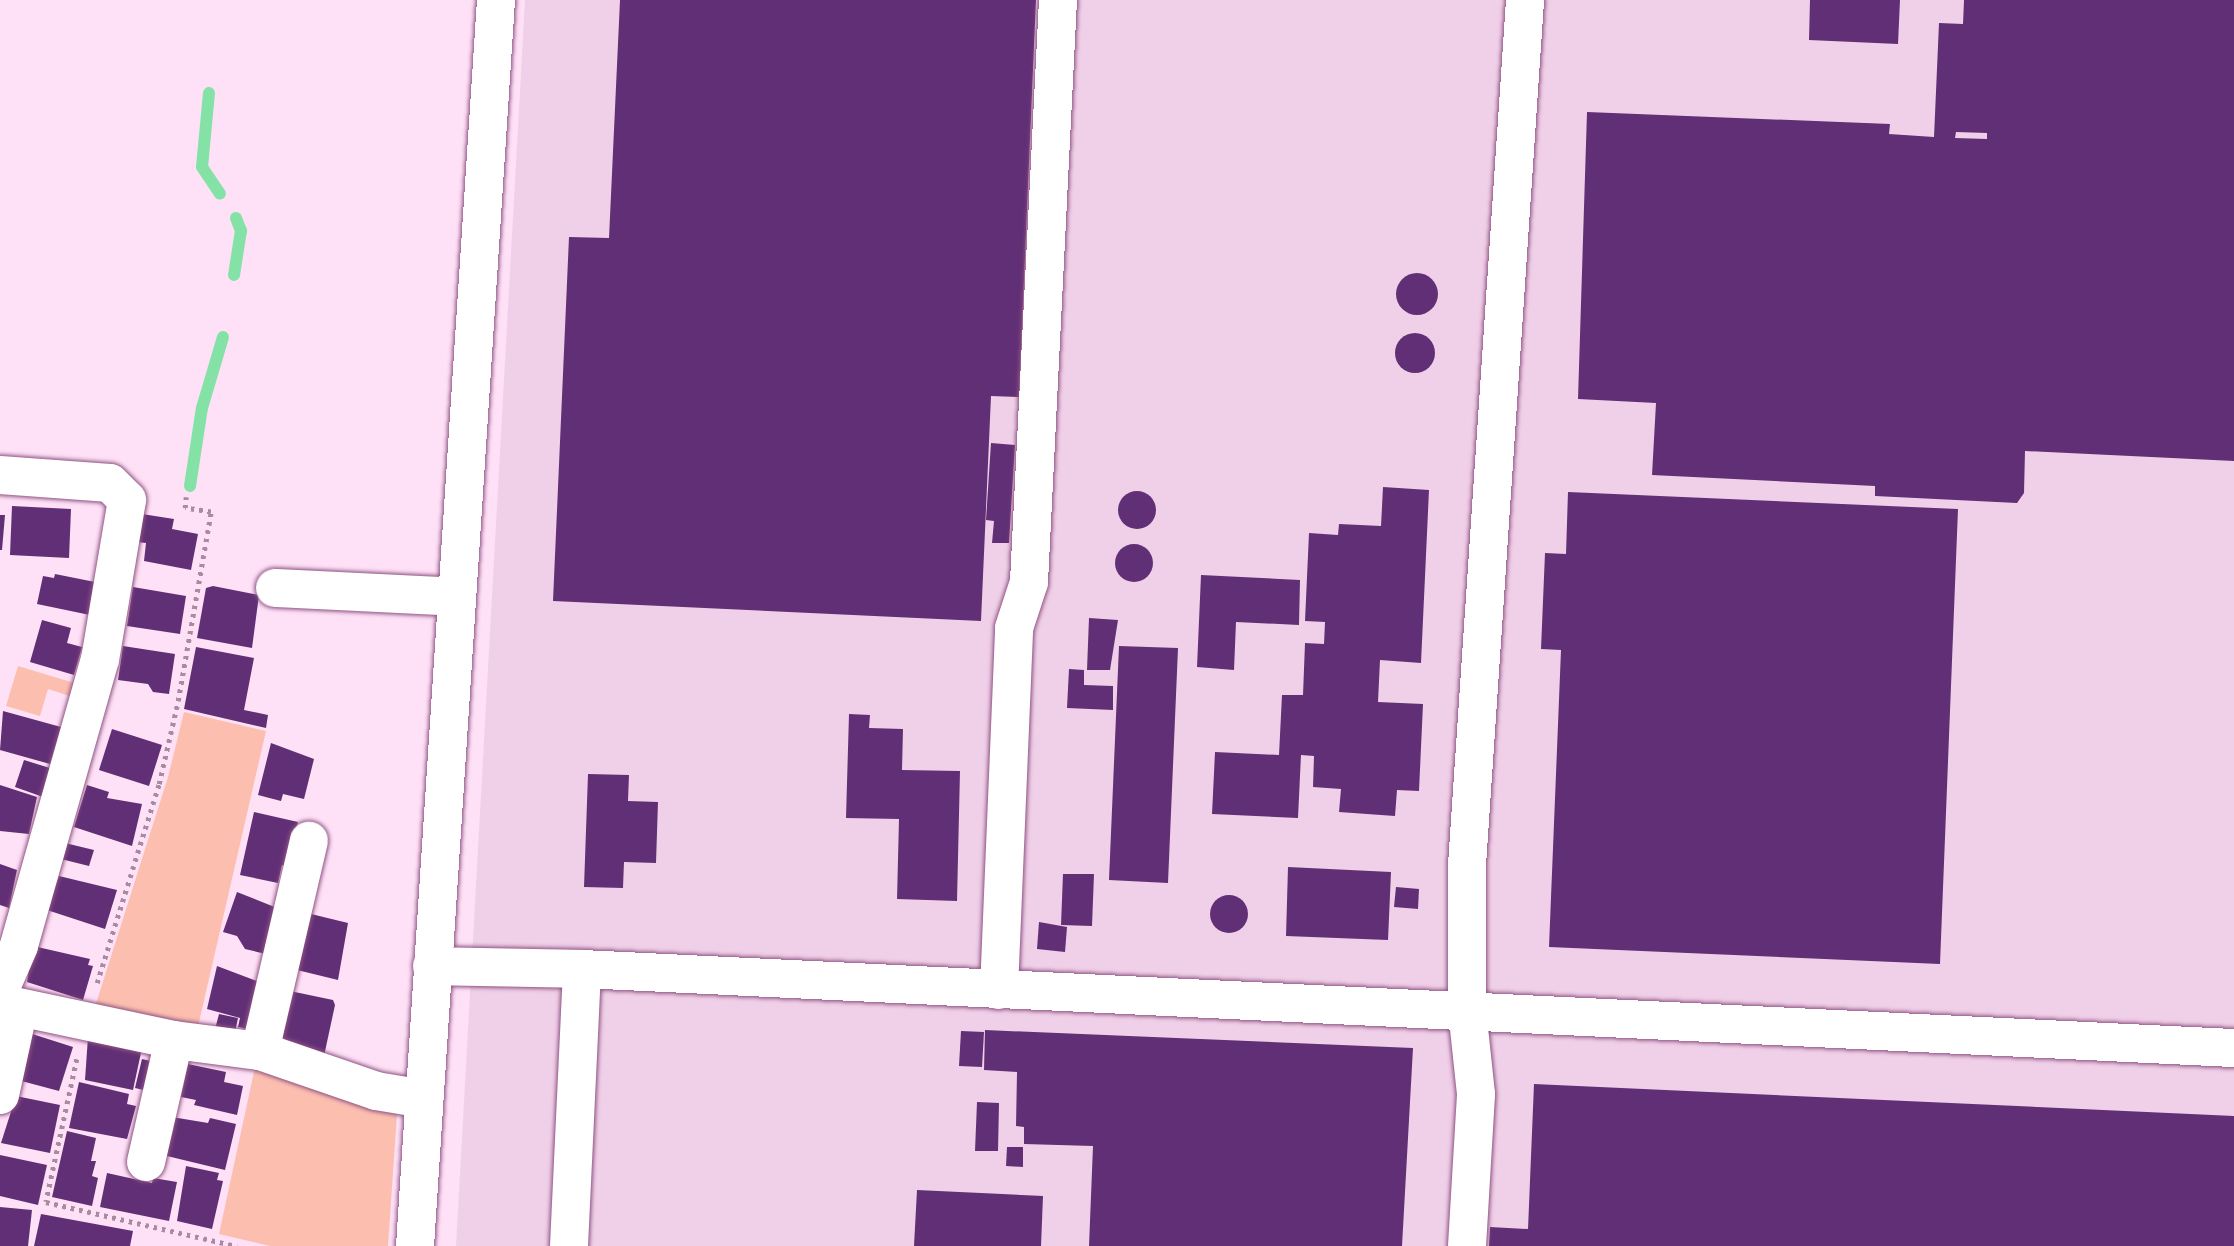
<!DOCTYPE html>
<html>
<head>
<meta charset="utf-8">
<style>
  body { margin:0 }
  #map { position:relative; width:2234px; height:1246px; overflow:hidden; background:#fee1f7; font-family:Ubuntu,sans-serif }
  div>[style] { position:absolute }
  .built>* { inset:0; background:#f0d0e8 }
  .green>* { inset:0; background:#fcbfaf }
  .stream>* { height:12px; margin:-6px; padding:0 6px; transform-origin:6px; border-radius:6px; background:#84e2a7 }
  .building>* { inset:0; background:#612f75 }
  .round { border-radius:50% }
  .path>* { height:4.5px; margin-top:-2.25px; transform-origin:0; background:repeating-linear-gradient(90deg,#a88ba1 0 3.5px,transparent 0 8.5px) }
  .roads { filter:drop-shadow(0 0 2px #905283) drop-shadow(0 0 2px #905283) }
  .minor>* { height:38px; margin:-19px; padding:0 19px; transform-origin:19px; border-radius:19px; background:#fff }
  span { translate:-50% -50%; white-space:nowrap; text-align:center; line-height:1.15; -webkit-text-stroke:7px #f8f8f8; paint-order:stroke }
</style>
</head>
<body>
<div id="map">
  <div class="built">
    <div style="clip-path:polygon(525px 0,2234px 0,2234px 1246px,456px 1246px)"></div>
  </div>
  <div class="green">
    <div style="clip-path:polygon(18px 666px,81px 685px,76px 698px,48px 689px,40px 716px,6px 706px)"></div>
    <div style="clip-path:polygon(184px 712px,266px 731px,197px 1031px,93px 1013px,168px 777px)"></div>
    <div style="clip-path:polygon(255px 1067px,397px 1114px,388px 1246px,270px 1246px,219px 1234px)"></div>
  </div>
  <div class="stream">
    <div style="left:209px;top:93px;width:74px;rotate:95.4deg"></div>
    <div style="left:202px;top:167px;width:32px;rotate:56deg"></div>
    <div style="left:234px;top:275px;width:45px;rotate:-81deg"></div>
    <div style="left:241px;top:231px;width:14px;rotate:-111deg"></div>
    <div style="left:190px;top:486px;width:79px;rotate:-81.3deg"></div>
    <div style="left:202px;top:408px;width:74px;rotate:-73.5deg"></div>
  </div>
  <div class="building">
    <div style="clip-path:polygon(620px 0,1036px 0,1019px 397px,991px 396px,981px 621px,553px 601px,569px 237px,609px 238px)"></div>
    <div style="clip-path:polygon(1810px 0,1900px 0,1898px 44px,1809px 40px)"></div>
    <div style="clip-path:polygon(evenodd,1964px 0,2234px 0,2234px 461px,2025px 451px,2024px 493px,2017px 503px,1875px 496px,1875px 486px,1652px 475px,1656px 403px,1578px 399px,1587px 112px,1890px 124px,1889px 134px,1934px 137px,1939px 23px,1963px 24px,1964px 0,1956px 132px,1987px 133px,1987px 139px,1955px 138px,1956px 132px)"></div>
    <div class="round" style="left:1396px;top:273px;width:42px;height:42px"></div>
    <div class="round" style="left:1395px;top:333px;width:40px;height:40px"></div>
    <div style="clip-path:polygon(991px 443px,1015px 445px,1009px 543px,992px 543px,994px 521px,986px 520px)"></div>
    <div style="clip-path:polygon(1383px 487px,1429px 490px,1421px 663px,1380px 660px,1378px 702px,1423px 704px,1419px 791px,1397px 790px,1395px 816px,1339px 812px,1341px 789px,1313px 787px,1314px 756px,1301px 755px,1298px 818px,1212px 814px,1215px 752px,1279px 755px,1282px 695px,1303px 695px,1305px 643px,1324px 644px,1325px 622px,1305px 621px,1309px 533px,1338px 535px,1339px 524px,1381px 526px)"></div>
    <div class="round" style="left:1118px;top:491px;width:38px;height:38px"></div>
    <div style="clip-path:polygon(1568px 492px,1958px 509px,1940px 964px,1549px 947px,1561px 650px,1541px 649px,1545px 553px,1566px 554px)"></div>
    <div style="clip-path:polygon(12px 506px,71px 509px,69px 558px,10px 555px)"></div>
    <div style="clip-path:polygon(142px 514px,174px 519px,172px 529px,198px 534px,191px 570px,144px 561px,146px 543px,137px 542px)"></div>
    <div style="clip-path:polygon(0 515px,5px 515px,2px 550px,0 550px)"></div>
    <div class="round" style="left:1115px;top:544px;width:38px;height:38px"></div>
    <div style="clip-path:polygon(55px 574px,95px 582px,90px 615px,37px 604px,43px 576px,54px 578px)"></div>
    <div style="clip-path:polygon(1201px 575px,1300px 580px,1299px 625px,1236px 622px,1234px 670px,1197px 667px)"></div>
    <div style="clip-path:polygon(213px 586px,259px 595px,252px 648px,197px 638px,206px 588px)"></div>
    <div style="clip-path:polygon(133px 587px,186px 596px,180px 634px,127px 626px)"></div>
    <div style="clip-path:polygon(1089px 618px,1118px 620px,1110px 670px,1087px 670px)"></div>
    <div style="clip-path:polygon(42px 620px,71px 628px,67px 643px,82px 647px,74px 675px,30px 662px)"></div>
    <div style="clip-path:polygon(123px 646px,175px 654px,169px 694px,153px 692px,148px 684px,118px 680px)"></div>
    <div style="clip-path:polygon(1119px 646px,1178px 648px,1168px 883px,1109px 880px)"></div>
    <div style="clip-path:polygon(196px 647px,254px 658px,244px 710px,268px 715px,266px 728px,184px 709px)"></div>
    <div style="clip-path:polygon(1069px 669px,1084px 670px,1084px 685px,1113px 686px,1113px 710px,1067px 708px)"></div>
    <div style="clip-path:polygon(3px 711px,61px 727px,50px 764px,0 750px)"></div>
    <div style="clip-path:polygon(849px 714px,870px 715px,869px 728px,903px 729px,902px 770px,960px 771px,957px 901px,897px 899px,899px 819px,846px 818px)"></div>
    <div style="clip-path:polygon(112px 729px,162px 745px,149px 786px,99px 770px)"></div>
    <div style="clip-path:polygon(271px 743px,314px 759px,304px 799px,283px 794px,281px 801px,258px 795px)"></div>
    <div style="clip-path:polygon(24px 760px,53px 769px,43px 797px,15px 787px)"></div>
    <div style="clip-path:polygon(588px 774px,629px 775px,628px 801px,658px 802px,656px 863px,624px 862px,623px 888px,584px 887px)"></div>
    <div style="clip-path:polygon(0 785px,37px 797px,29px 834px,0 831px)"></div>
    <div style="clip-path:polygon(87px 785px,109px 792px,107px 798px,142px 804px,132px 846px,74px 827px)"></div>
    <div style="clip-path:polygon(254px 812px,298px 822px,287px 867px,282px 865px,278px 883px,240px 875px)"></div>
    <div style="clip-path:polygon(65px 843px,94px 850px,89px 866px,61px 859px)"></div>
    <div style="clip-path:polygon(0 864px,17px 870px,9px 908px,0 905px)"></div>
    <div style="clip-path:polygon(1288px 867px,1391px 872px,1388px 940px,1286px 936px)"></div>
    <div style="clip-path:polygon(1063px 874px,1094px 874px,1092px 926px,1061px 925px)"></div>
    <div style="clip-path:polygon(59px 876px,117px 890px,105px 929px,47px 910px)"></div>
    <div style="clip-path:polygon(1396px 887px,1419px 889px,1418px 909px,1394px 907px)"></div>
    <div style="clip-path:polygon(237px 892px,277px 908px,266px 954px,245px 949px,237px 936px,223px 932px)"></div>
    <div class="round" style="left:1210px;top:895px;width:38px;height:38px"></div>
    <div style="clip-path:polygon(307px 913px,348px 923px,338px 980px,293px 969px)"></div>
    <div style="clip-path:polygon(1039px 922px,1067px 927px,1065px 952px,1037px 949px)"></div>
    <div style="clip-path:polygon(33px 946px,90px 959px,88px 965px,93px 966px,83px 1000px,27px 982px)"></div>
    <div style="clip-path:polygon(217px 966px,259px 982px,248px 1029px,238px 1027px,240px 1018px,207px 1009px)"></div>
    <div style="clip-path:polygon(290px 991px,333px 1000px,335px 1005px,324px 1056px,277px 1038px)"></div>
    <div style="clip-path:polygon(219px 1014px,238px 1018px,234px 1037px,214px 1033px)"></div>
    <div style="clip-path:polygon(985px 1030px,1413px 1048px,1402px 1246px,1089px 1246px,1093px 1146px,1024px 1144px,1024px 1127px,1016px 1126px,1017px 1072px,984px 1070px)"></div>
    <div style="clip-path:polygon(961px 1031px,984px 1032px,982px 1067px,959px 1066px)"></div>
    <div style="clip-path:polygon(26px 1032px,73px 1047px,59px 1091px,14px 1079px)"></div>
    <div style="clip-path:polygon(88px 1037px,142px 1048px,133px 1090px,85px 1080px)"></div>
    <div style="clip-path:polygon(142px 1059px,155px 1062px,148px 1091px,135px 1088px)"></div>
    <div style="clip-path:polygon(188px 1064px,226px 1072px,224px 1082px,243px 1086px,237px 1115px,194px 1105px,196px 1100px,181px 1097px)"></div>
    <div style="clip-path:polygon(79px 1082px,129px 1094px,127px 1104px,136px 1106px,127px 1139px,69px 1128px)"></div>
    <div style="clip-path:polygon(1534px 1084px,2234px 1116px,2234px 1246px,1489px 1246px,1490px 1227px,1528px 1229px)"></div>
    <div style="clip-path:polygon(16px 1096px,60px 1105px,50px 1153px,1px 1143px)"></div>
    <div style="clip-path:polygon(977px 1102px,999px 1103px,998px 1151px,975px 1151px)"></div>
    <div style="clip-path:polygon(172px 1117px,208px 1123px,210px 1118px,236px 1124px,225px 1170px,167px 1156px)"></div>
    <div style="clip-path:polygon(67px 1131px,96px 1138px,91px 1161px,96px 1161px,92px 1176px,98px 1178px,92px 1206px,52px 1197px)"></div>
    <div style="clip-path:polygon(1007px 1147px,1023px 1147px,1023px 1167px,1006px 1166px)"></div>
    <div style="clip-path:polygon(0 1155px,47px 1165px,38px 1205px,0 1196px)"></div>
    <div style="clip-path:polygon(186px 1166px,219px 1173px,217px 1180px,223px 1181px,212px 1229px,177px 1221px)"></div>
    <div style="clip-path:polygon(107px 1173px,152px 1183px,153px 1178px,177px 1182px,169px 1221px,100px 1207px)"></div>
    <div style="clip-path:polygon(917px 1190px,1043px 1196px,1041px 1246px,914px 1246px)"></div>
    <div style="clip-path:polygon(0 1207px,32px 1210px,28px 1246px,0 1246px)"></div>
    <div style="clip-path:polygon(41px 1214px,133px 1231px,130px 1246px,34px 1246px)"></div>
  </div>
  <div class="path">
    <div style="left:97px;top:983px;width:208px;rotate:-72.7deg"></div>
    <div style="left:159px;top:784px;width:85px;rotate:-77.1deg"></div>
    <div style="left:178px;top:701px;width:192px;rotate:-80.1deg"></div>
    <div style="left:211px;top:512px;width:26px;rotate:-171deg"></div>
    <div style="left:185px;top:508px;width:11px;rotate:-85deg"></div>
    <div style="left:77px;top:1059px;width:146px;rotate:102.2deg"></div>
    <div style="left:46px;top:1202px;width:196px;rotate:13deg"></div>
  </div>
  <div class="roads">
    <div class="minor">
      <div style="left:0;top:475px;width:110px;rotate:4.2deg"></div>
      <div style="left:110px;top:483px;width:24px;rotate:45deg"></div>
      <div style="left:127px;top:500px;width:161px;rotate:99.6deg"></div>
      <div style="left:100px;top:659px;width:298px;rotate:105.8deg"></div>
      <div style="left:19px;top:946px;width:48px;rotate:113.4deg"></div>
      <div style="left:275px;top:588px;width:182px;rotate:2.8deg"></div>
      <div style="left:432px;top:966px;width:150px;rotate:1.1deg"></div>
      <div style="left:582px;top:969px;width:1654px;rotate:2.74deg"></div>
      <div style="left:999px;top:990px;width:362px;rotate:-87.6deg"></div>
      <div style="left:1014px;top:628px;width:48px;rotate:-71.9deg"></div>
      <div style="left:1029px;top:582px;width:583px;rotate:-87.15deg"></div>
      <div style="left:0;top:1003px;width:178px;rotate:12deg"></div>
      <div style="left:174px;top:1040px;width:87px;rotate:7.3deg"></div>
      <div style="left:260px;top:1051px;width:123px;rotate:19deg"></div>
      <div style="left:376px;top:1091px;width:49px;rotate:9.5deg"></div>
      <div style="left:260px;top:1051px;width:216px;rotate:-76.9deg"></div>
      <div style="left:0;top:1095px;width:89px;rotate:-77.7deg"></div>
      <div style="left:146px;top:1162px;width:125px;rotate:-77.1deg"></div>
      <div style="left:415px;top:1246px;width:1249px;rotate:-86.28deg"></div>
      <div style="left:569px;top:1246px;width:277px;rotate:-87.3deg"></div>
      <div style="left:1467px;top:1246px;width:152px;rotate:-86.6deg"></div>
      <div style="left:1476px;top:1094px;width:84px;rotate:-96.1deg"></div>
      <div style="left:1467px;top:1010px;width:145px;rotate:-90deg"></div>
      <div style="left:1467px;top:865px;width:867px;rotate:-86.16deg"></div>
    </div>
  </div>
</div>
</body>
</html>
